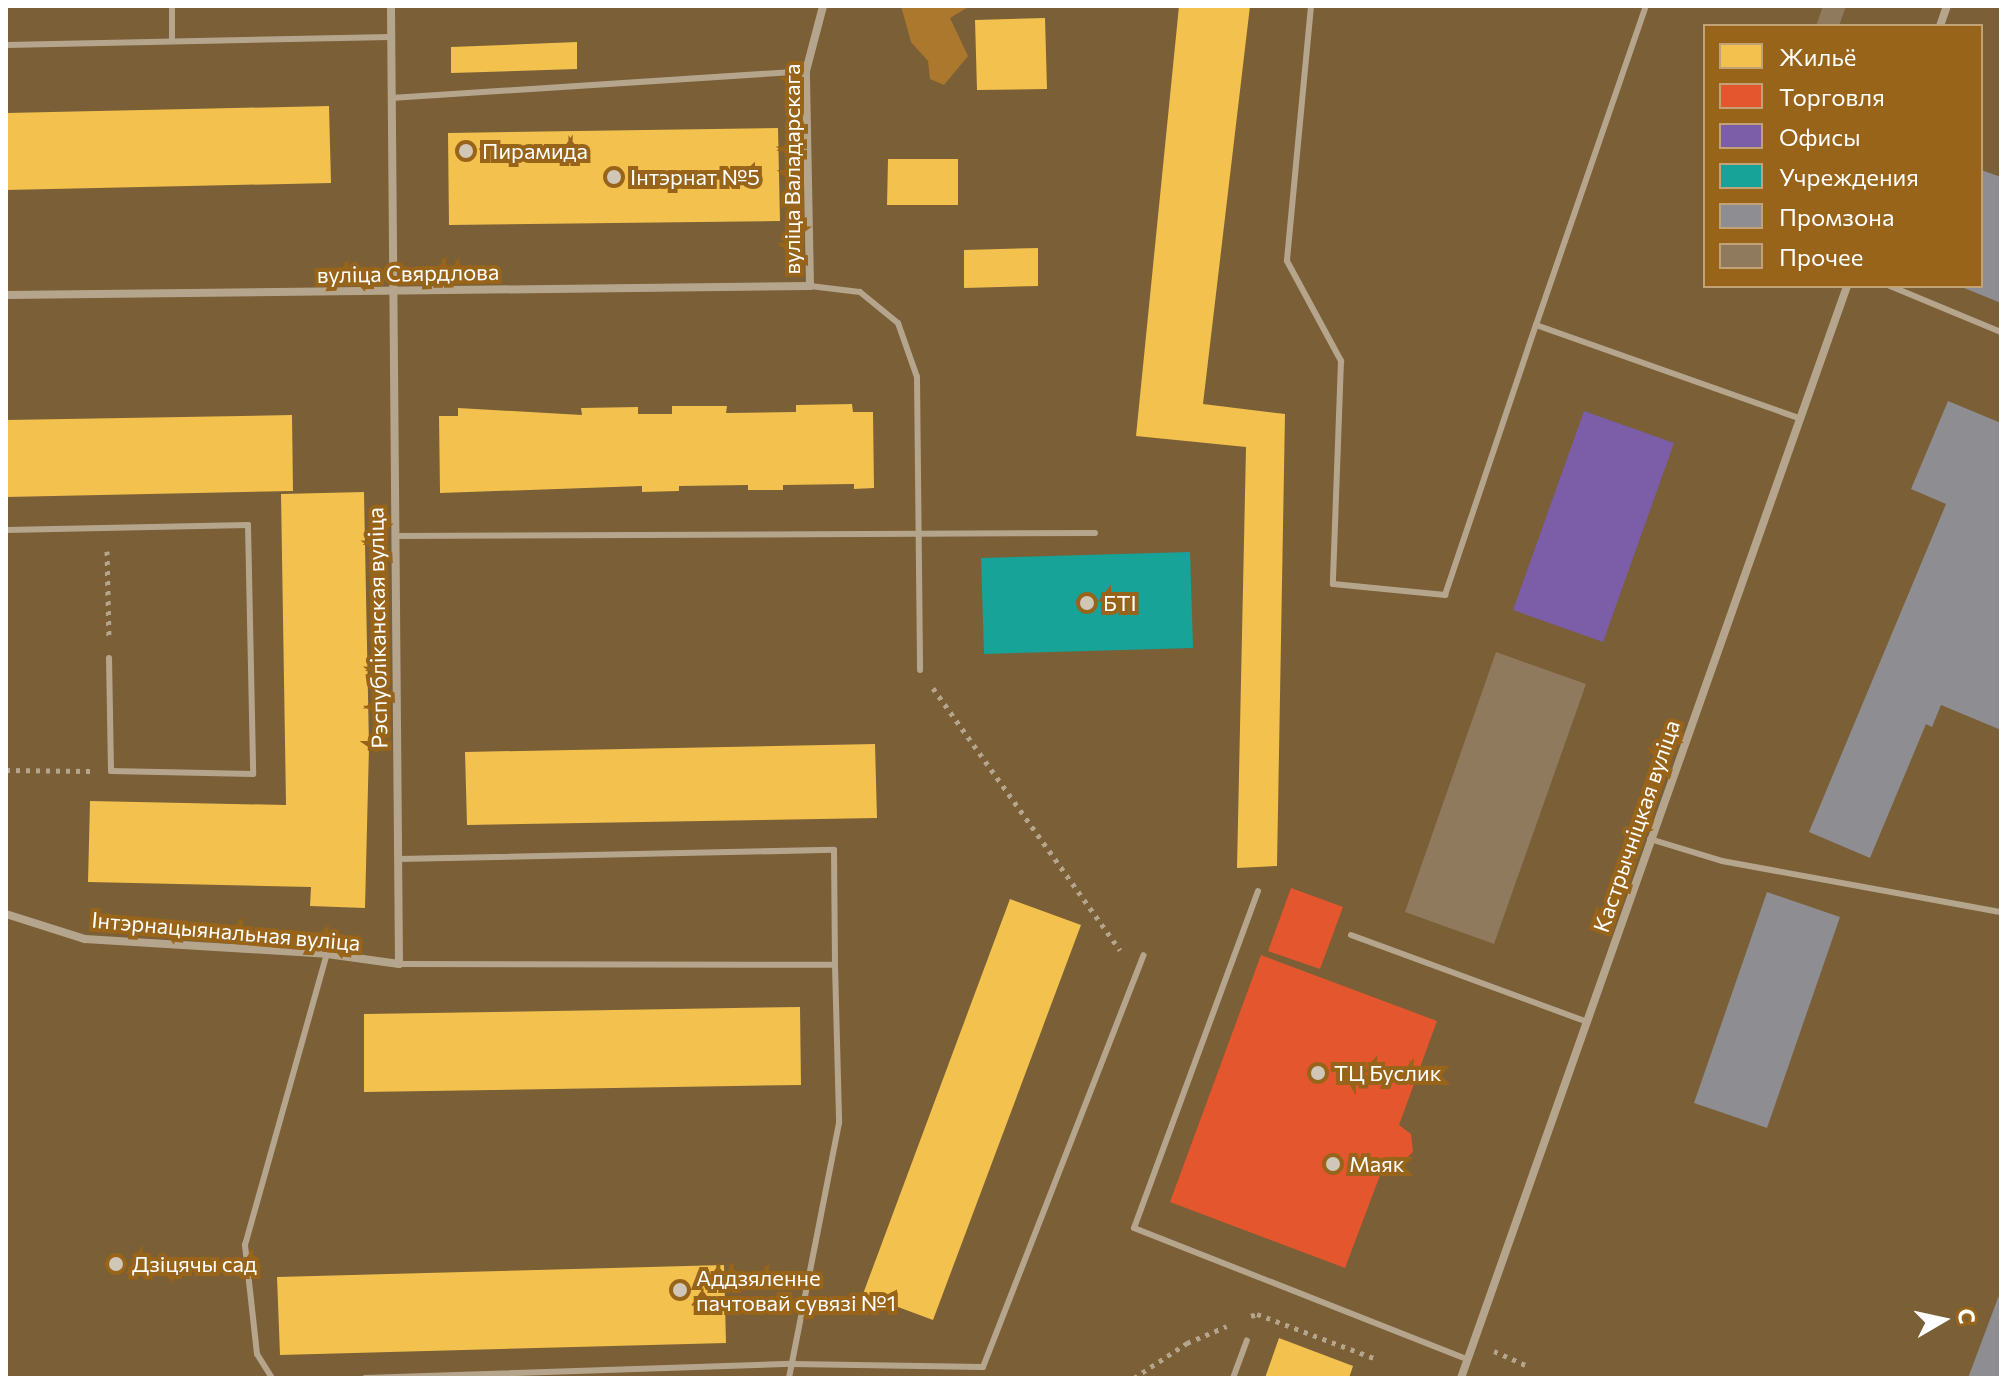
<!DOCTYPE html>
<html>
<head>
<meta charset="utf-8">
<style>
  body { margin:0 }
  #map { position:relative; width:2007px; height:1384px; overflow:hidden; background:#7a5f37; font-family:Commissioner,sans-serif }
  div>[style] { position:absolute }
  .green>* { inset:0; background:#ac782e }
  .homes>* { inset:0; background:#f2c14e }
  .shops>* { inset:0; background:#e4572e }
  .offices>* { inset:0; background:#7b5ea7 }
  .public>* { inset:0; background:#17a398 }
  .industry>* { inset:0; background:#8d8d92 }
  .building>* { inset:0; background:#8f7a5d }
  .path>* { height:5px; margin-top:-2.5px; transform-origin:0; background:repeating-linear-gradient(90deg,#b6a58d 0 4px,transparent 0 10px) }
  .service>* { height:6px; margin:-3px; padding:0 3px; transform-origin:3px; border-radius:3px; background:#b6a58d }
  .minor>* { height:8px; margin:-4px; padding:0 4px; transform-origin:4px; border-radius:4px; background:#b6a58d }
  .dots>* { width:22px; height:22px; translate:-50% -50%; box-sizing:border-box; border:4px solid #97641a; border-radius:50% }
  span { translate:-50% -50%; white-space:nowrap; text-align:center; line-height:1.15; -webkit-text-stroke:8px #97641a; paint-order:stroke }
  .poi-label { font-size:22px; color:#fff }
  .left { translate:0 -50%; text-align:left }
  .street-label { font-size:22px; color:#fff }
  .frame { position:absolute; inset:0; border:8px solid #fff; pointer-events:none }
  .legend { position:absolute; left:1703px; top:24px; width:280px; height:264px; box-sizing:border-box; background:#97641a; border:2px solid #c1a276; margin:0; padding:10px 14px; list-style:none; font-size:24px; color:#fff }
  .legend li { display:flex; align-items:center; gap:16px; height:40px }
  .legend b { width:40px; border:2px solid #c1a276 }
  .north { position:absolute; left:1903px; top:1280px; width:80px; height:80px; -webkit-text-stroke:6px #97641a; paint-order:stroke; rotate:81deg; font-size:22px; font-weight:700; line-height:32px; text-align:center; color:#fff }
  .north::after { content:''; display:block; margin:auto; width:28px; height:36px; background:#fff; clip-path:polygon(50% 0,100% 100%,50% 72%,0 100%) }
</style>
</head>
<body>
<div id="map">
  <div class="green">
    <div style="clip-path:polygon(901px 6px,970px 6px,950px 18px,968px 56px,944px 85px,930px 79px,928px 61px,911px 42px)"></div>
  </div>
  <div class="homes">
    <div style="clip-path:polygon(1179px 6px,1250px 6px,1203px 404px,1285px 414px,1277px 866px,1237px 868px,1246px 447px,1136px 436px)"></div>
    <div style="clip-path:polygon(1045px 18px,1047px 89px,977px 90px,975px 20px)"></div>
    <div style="clip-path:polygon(577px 42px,577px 69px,451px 73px,451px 47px)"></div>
    <div style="clip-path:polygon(329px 106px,331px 183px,6px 190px,6px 113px)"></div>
    <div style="clip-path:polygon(778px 128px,780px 221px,449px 225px,448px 133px)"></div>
    <div style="clip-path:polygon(888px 159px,958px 159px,958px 205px,887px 205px)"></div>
    <div style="clip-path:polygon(1038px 248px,1038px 286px,964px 288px,964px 250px)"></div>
    <div style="clip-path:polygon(852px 404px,853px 412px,873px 412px,874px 488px,854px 489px,854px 484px,783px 485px,783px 490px,748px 490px,748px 485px,679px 486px,679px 491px,642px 492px,642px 486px,440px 493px,439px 416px,458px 416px,458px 408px,582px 415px,581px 408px,638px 407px,638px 414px,672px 414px,672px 406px,727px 406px,726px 413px,796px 412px,796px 405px)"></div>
    <div style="clip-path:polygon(292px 415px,293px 491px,6px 497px,6px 420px)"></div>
    <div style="clip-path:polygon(364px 492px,369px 747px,365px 908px,310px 906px,311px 887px,88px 882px,90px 801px,286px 805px,281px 494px)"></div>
    <div style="clip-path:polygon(875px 744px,877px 818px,467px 825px,465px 752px)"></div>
    <div style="clip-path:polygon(1010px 899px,1081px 925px,933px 1320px,863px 1294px)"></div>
    <div style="clip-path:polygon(800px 1007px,801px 1085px,364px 1092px,364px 1014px)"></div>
    <div style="clip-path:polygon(724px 1265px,726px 1343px,280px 1355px,277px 1277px)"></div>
    <div style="clip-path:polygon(1279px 1338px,1353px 1366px,1349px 1378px,1265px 1378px)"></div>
  </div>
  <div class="shops">
    <div style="clip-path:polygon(1291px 888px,1343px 907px,1320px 969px,1268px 951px)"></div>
    <div style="clip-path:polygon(1261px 955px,1437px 1021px,1399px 1125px,1411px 1134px,1413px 1152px,1401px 1163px,1385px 1162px,1345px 1268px,1170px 1202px)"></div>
  </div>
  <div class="offices">
    <div style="clip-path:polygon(1584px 411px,1674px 443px,1603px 642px,1513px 610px)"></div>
  </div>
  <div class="public">
    <div style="clip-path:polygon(1190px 552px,1193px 648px,984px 654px,981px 558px)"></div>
  </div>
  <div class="industry">
    <div style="clip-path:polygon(1981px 170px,2001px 177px,2001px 303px,1959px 286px,1981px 286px)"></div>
    <div style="clip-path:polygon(1948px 401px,2001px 423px,2001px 730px,1941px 705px,1932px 727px,1926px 724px,1870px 858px,1809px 832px,1946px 504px,1911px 489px)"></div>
    <div style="clip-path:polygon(1767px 892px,1840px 917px,1767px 1128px,1694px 1103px)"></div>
    <div style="clip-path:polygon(2001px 1290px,2001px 1378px,1968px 1378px)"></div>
  </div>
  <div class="building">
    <div style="clip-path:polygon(1823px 6px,1846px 6px,1839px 26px,1816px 26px)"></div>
    <div style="clip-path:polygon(1496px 652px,1586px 684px,1494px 944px,1405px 912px)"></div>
  </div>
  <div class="path">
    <div style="left:107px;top:551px;width:86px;rotate:88.7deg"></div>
    <div style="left:933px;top:688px;width:322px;rotate:54.5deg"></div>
    <div style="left:6px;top:770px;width:84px;rotate:0.7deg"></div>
    <div style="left:1251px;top:1316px;width:6px;rotate:-18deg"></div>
    <div style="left:1257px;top:1314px;width:128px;rotate:20.6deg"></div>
    <div style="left:1494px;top:1351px;width:39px;rotate:24deg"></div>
    <div style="left:1134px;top:1378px;width:64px;rotate:-33.4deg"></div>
    <div style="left:1187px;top:1343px;width:43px;rotate:-23deg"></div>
  </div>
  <div class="service">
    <div style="left:172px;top:6px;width:34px;rotate:90deg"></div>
    <div style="left:1311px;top:6px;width:256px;rotate:95.4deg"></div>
    <div style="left:1287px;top:261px;width:114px;rotate:61.6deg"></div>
    <div style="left:1341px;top:361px;width:223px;rotate:92.1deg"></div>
    <div style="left:1333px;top:584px;width:113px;rotate:5.6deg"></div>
    <div style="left:1445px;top:595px;width:285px;rotate:-71.4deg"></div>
    <div style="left:1536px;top:325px;width:279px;rotate:19.5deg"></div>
    <div style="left:6px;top:45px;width:384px;rotate:-1.2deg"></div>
    <div style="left:391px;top:98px;width:416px;rotate:-3.7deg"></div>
    <div style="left:810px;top:286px;width:50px;rotate:6.8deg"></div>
    <div style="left:860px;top:292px;width:49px;rotate:39.2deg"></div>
    <div style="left:898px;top:323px;width:57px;rotate:70.6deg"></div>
    <div style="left:917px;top:377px;width:293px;rotate:89.4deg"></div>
    <div style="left:1890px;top:286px;width:120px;rotate:22.5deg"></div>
    <div style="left:1536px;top:325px;width:337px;rotate:-71deg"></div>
    <div style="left:6px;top:530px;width:242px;rotate:-1.2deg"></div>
    <div style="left:248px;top:525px;width:249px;rotate:88.8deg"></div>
    <div style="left:253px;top:774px;width:142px;rotate:-178.8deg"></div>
    <div style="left:111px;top:771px;width:113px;rotate:-91deg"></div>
    <div style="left:395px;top:536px;width:700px;rotate:-0.25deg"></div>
    <div style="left:1650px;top:839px;width:75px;rotate:17deg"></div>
    <div style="left:1722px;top:861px;width:284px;rotate:10.4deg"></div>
    <div style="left:398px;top:859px;width:436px;rotate:-1.2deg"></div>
    <div style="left:834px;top:850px;width:115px;rotate:89.5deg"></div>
    <div style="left:1258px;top:891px;width:359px;rotate:110.2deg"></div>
    <div style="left:1134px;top:1228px;width:358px;rotate:21.5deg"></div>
    <div style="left:1351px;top:935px;width:252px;rotate:20.2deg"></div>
    <div style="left:399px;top:964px;width:436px;rotate:0.1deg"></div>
    <div style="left:835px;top:965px;width:158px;rotate:88.5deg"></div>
    <div style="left:839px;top:1123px;width:260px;rotate:101.1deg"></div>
    <div style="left:272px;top:1378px;width:28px;rotate:-122deg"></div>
    <div style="left:257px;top:1354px;width:110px;rotate:-96.3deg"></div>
    <div style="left:245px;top:1245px;width:302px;rotate:-74.3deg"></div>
    <div style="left:365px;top:1378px;width:427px;rotate:-1.9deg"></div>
    <div style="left:792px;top:1364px;width:191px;rotate:0.9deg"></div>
    <div style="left:983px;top:1367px;width:442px;rotate:-68.7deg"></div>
    <div style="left:1233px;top:1378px;width:40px;rotate:-69.8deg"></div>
  </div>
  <div class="minor">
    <div style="left:1940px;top:26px;width:21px;rotate:-71deg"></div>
    <div style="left:6px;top:295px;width:804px;rotate:-0.64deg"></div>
    <div style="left:810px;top:286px;width:215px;rotate:-91.1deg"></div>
    <div style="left:806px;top:71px;width:67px;rotate:-75.3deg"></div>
    <div style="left:6px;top:914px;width:83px;rotate:17.6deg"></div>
    <div style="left:85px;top:939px;width:242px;rotate:3.5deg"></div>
    <div style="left:327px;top:954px;width:73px;rotate:7.9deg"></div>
    <div style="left:399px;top:964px;width:958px;rotate:-90.48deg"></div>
    <div style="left:1461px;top:1378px;width:1158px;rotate:-70.53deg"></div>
  </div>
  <div class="dots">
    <div style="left:466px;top:151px;background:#d0c7b9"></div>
    <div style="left:614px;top:177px;background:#d0c7b9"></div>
    <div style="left:1087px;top:603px;background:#d0c7b9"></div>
    <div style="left:1318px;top:1073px;background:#d0c7b9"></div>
    <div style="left:1333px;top:1164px;background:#d0c7b9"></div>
    <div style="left:116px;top:1264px;background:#d0c7b9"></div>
    <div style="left:680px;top:1290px;background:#d0c7b9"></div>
  </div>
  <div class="poi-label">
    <span class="left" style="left:482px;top:151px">Пирамида</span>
    <span class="left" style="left:630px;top:177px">Інтэрнат №5</span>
    <span class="left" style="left:1103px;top:603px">БТІ</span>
    <span class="left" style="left:1334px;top:1073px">ТЦ Буслик</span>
    <span class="left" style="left:1349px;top:1164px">Маяк</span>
    <span class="left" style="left:132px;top:1264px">Дзіцячы сад</span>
    <span class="left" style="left:696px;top:1290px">Аддзяленне<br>пачтовай сувязі №1</span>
  </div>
  <div class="street-label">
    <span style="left:792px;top:169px;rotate:-90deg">вуліца Валадарскага</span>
    <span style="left:408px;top:273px;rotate:-1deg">вуліца Свярдлова</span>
    <span style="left:377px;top:628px;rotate:-91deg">Рэспубліканская вуліца</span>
    <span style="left:1636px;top:826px;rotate:-71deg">Кастрычніцкая вуліца</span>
    <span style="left:226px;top:931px;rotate:5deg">Інтэрнацыянальная вуліца</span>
  </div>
  <div class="frame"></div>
  <ul class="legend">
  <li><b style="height:22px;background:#f2c14e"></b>Жильё</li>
  <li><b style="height:22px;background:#e4572e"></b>Торговля</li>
  <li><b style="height:22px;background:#7b5ea7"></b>Офисы</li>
  <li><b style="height:22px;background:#17a398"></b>Учреждения</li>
  <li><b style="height:22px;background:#8d8d92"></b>Промзона</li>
  <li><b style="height:22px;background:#8f7a5d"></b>Прочее</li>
  </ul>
  <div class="north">С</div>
</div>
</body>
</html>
